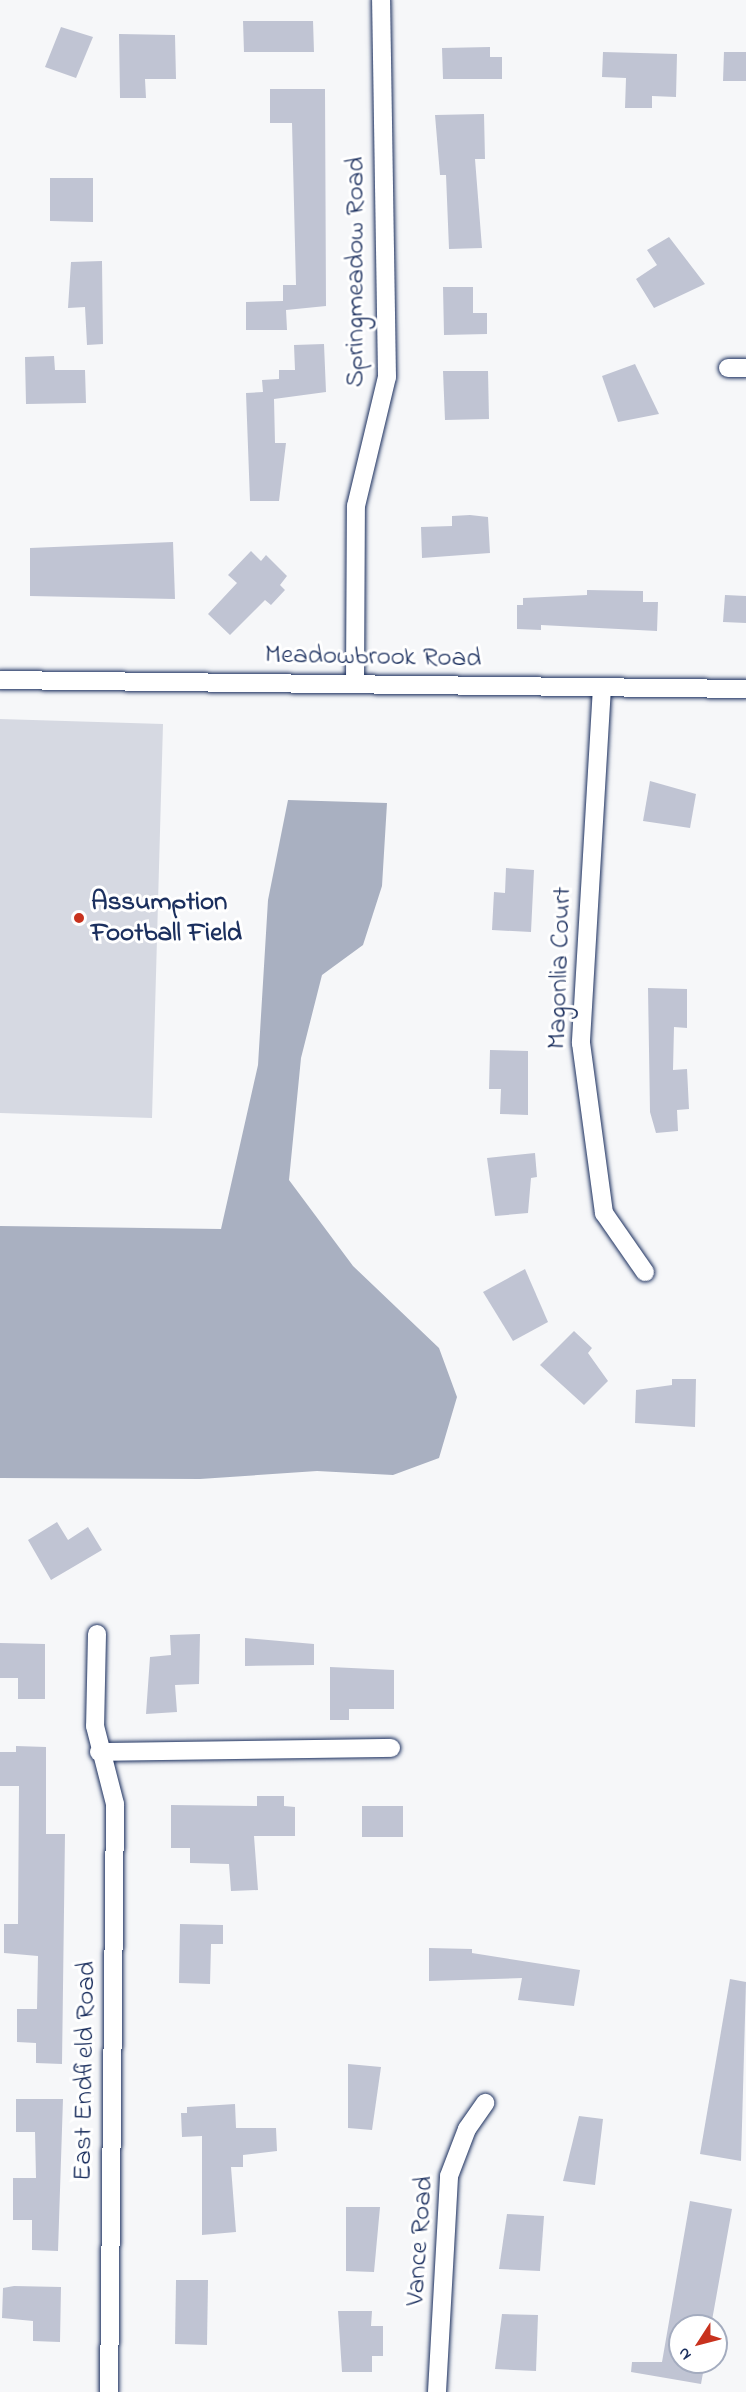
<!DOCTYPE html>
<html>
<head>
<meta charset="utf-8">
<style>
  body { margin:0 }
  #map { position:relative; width:746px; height:2392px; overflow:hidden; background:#f6f7f9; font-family:"Indie Flower",sans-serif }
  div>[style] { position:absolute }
  .green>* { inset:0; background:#d6d9e2 }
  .water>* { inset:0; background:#a9b0c1 }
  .building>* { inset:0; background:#c0c4d3 }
  .roads { filter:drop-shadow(0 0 2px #1b2f5e) drop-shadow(0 0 2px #1b2f5e) }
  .minor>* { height:18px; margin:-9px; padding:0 9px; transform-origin:9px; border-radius:9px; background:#fff }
  .dots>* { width:16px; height:16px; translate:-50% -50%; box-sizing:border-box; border:3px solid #fff; border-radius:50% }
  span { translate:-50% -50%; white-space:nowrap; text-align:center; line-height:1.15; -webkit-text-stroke:6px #fff; paint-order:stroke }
  .street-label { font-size:27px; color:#1b2f5e }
  .poi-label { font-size:27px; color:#1b2f5e; font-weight:700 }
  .left { translate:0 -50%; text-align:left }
  .north { position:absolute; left:668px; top:2314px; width:60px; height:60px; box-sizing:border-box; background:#fff; border:2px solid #a4acbf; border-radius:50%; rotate:234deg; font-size:16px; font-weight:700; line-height:24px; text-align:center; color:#1b2f5e }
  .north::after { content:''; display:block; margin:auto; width:21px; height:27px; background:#c8321e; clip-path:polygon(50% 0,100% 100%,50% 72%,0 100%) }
</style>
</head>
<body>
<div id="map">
  <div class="green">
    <div style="clip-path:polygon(0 719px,163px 724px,152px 1118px,0 1113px)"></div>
  </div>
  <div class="water">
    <div style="clip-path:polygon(288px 800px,387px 803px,382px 886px,363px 945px,322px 975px,301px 1058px,289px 1180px,353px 1266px,439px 1348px,457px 1397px,439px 1458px,393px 1475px,317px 1471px,200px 1479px,0 1478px,0 1226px,221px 1229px,258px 1065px,268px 900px)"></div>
  </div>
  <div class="building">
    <div style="clip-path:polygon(243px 21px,313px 21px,314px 52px,244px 52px)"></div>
    <div style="clip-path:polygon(61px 27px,93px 37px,76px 78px,45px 67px)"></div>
    <div style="clip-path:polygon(119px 34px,175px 35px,176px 79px,145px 79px,146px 98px,120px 98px)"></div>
    <div style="clip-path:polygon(490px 47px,490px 57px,502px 57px,502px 79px,443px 79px,442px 48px)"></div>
    <div style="clip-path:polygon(603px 52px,677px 54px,676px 97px,652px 96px,652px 108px,625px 108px,626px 78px,602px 77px)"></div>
    <div style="clip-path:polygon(724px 52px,746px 52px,746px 81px,723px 81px)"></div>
    <div style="clip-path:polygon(270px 89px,325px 89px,326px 306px,286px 310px,287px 330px,246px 330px,246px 302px,283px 301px,283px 285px,296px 285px,292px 123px,270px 123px)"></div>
    <div style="clip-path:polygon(484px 114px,485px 159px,475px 159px,482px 248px,449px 249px,446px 175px,440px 175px,435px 115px)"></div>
    <div style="clip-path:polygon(50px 178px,93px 178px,93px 222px,50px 221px)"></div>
    <div style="clip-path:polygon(669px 237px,705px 284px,654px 308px,636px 279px,657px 265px,647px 250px)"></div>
    <div style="clip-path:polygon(102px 261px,103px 344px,87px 345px,85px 307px,68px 308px,71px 262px)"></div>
    <div style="clip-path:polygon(443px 287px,473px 287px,473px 313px,487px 313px,487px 334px,444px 335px)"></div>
    <div style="clip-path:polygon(324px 344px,326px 392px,274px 399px,275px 443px,286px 443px,279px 501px,250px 501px,246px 393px,263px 392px,262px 380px,279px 379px,279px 370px,295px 370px,294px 345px)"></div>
    <div style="clip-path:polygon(54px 356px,55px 370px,85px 370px,86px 403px,26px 404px,25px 357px)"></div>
    <div style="clip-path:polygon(635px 364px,659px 414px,618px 422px,602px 376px)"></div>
    <div style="clip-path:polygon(443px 371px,488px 371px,489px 419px,445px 420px)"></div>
    <div style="clip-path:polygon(470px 515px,488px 517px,490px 553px,422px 558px,421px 527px,452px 526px,452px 516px)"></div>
    <div style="clip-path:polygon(173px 542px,175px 599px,30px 596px,30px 548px)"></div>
    <div style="clip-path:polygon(251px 551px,261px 561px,266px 555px,287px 576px,280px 585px,285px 590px,271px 605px,265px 600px,230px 635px,208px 614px,237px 583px,228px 575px)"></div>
    <div style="clip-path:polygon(587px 590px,643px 591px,643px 602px,658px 602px,657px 631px,541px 625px,541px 630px,517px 629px,517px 605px,523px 605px,523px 598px,587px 595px)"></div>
    <div style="clip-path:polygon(725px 595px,746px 596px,746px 623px,723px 622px)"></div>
    <div style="clip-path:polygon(650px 781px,696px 794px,690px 828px,643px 821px)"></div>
    <div style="clip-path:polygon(506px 868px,534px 870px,531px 932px,492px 930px,494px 892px,505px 893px)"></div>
    <div style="clip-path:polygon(648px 988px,687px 989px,687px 1028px,674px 1027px,673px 1070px,687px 1069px,689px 1109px,677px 1110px,678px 1131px,656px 1133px,650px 1112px)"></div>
    <div style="clip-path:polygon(490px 1050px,528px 1051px,528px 1115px,500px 1114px,501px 1089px,489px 1089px)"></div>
    <div style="clip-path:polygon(535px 1153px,537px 1177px,531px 1178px,528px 1213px,495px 1216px,487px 1158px)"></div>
    <div style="clip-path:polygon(525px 1269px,548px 1322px,513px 1341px,483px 1292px)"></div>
    <div style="clip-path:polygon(574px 1331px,592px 1348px,588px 1353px,608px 1381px,584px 1405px,540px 1365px)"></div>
    <div style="clip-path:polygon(672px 1379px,696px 1379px,695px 1427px,635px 1423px,636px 1390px,672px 1385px)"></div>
    <div style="clip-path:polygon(57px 1522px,68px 1540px,88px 1527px,102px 1550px,51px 1580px,28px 1540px)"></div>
    <div style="clip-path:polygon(200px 1634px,199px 1684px,175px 1685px,177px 1712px,146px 1714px,150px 1657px,171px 1655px,170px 1635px)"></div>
    <div style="clip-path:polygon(245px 1638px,314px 1644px,314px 1665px,245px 1666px)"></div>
    <div style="clip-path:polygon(0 1643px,45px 1644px,45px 1699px,18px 1699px,18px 1678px,0 1678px)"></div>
    <div style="clip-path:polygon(330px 1667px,394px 1670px,394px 1709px,349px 1709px,349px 1720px,330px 1720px)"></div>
    <div style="clip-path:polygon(16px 1746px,46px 1747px,46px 1834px,65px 1834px,62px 2064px,36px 2063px,36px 2043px,17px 2042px,17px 2009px,37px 2009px,38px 1956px,4px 1953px,4px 1924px,18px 1924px,19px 1786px,0 1786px,0 1752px,16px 1752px)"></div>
    <div style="clip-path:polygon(257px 1796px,284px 1796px,284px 1806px,295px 1807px,295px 1836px,254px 1836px,258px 1890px,231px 1891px,229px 1864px,190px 1863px,190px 1848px,171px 1848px,171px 1805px,257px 1806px)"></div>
    <div style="clip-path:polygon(362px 1806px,403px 1806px,403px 1837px,362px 1837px)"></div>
    <div style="clip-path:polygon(180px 1924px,223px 1925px,223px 1944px,211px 1944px,210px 1984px,179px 1983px)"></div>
    <div style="clip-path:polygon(429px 1948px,472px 1949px,472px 1953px,580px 1970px,574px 2006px,518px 2000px,522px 1978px,429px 1981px)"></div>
    <div style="clip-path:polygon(730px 1979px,746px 1982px,741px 2161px,700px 2154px)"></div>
    <div style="clip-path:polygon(348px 2064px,381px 2067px,372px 2130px,348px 2128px)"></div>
    <div style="clip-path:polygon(16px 2099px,63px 2099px,58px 2251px,32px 2250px,32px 2220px,13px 2220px,13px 2178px,36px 2178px,35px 2132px,16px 2132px)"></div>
    <div style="clip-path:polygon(235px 2104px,236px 2128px,276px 2128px,277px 2151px,243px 2155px,243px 2167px,231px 2167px,236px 2232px,202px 2235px,202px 2136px,182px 2137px,181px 2113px,187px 2113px,187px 2107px)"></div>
    <div style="clip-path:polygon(579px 2116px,603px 2119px,595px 2185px,563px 2181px)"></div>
    <div style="clip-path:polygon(690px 2201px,732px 2209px,711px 2326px,680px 2326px,680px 2362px,705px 2362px,701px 2384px,631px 2372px,632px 2362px,662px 2362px)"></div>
    <div style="clip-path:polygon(346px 2207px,380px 2207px,374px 2272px,346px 2271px)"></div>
    <div style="clip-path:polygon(507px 2214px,544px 2216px,540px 2271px,499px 2269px)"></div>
    <div style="clip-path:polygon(176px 2280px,208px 2280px,207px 2345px,175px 2344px)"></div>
    <div style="clip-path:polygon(14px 2286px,61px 2287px,60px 2342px,33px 2341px,33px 2321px,2px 2318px,3px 2288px)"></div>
    <div style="clip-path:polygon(338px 2311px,372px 2311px,371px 2326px,383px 2326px,383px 2356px,372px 2356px,372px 2372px,342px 2372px)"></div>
    <div style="clip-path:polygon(502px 2314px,538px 2315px,536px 2371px,495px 2369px)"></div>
  </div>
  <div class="roads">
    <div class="minor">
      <div style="left:728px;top:368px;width:18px"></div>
      <div style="left:0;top:680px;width:746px;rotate:0.69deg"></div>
      <div style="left:355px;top:683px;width:177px;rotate:-89.7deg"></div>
      <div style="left:356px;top:506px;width:133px;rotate:-76.5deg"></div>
      <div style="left:387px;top:377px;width:377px;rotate:-90.9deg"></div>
      <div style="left:602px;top:687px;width:357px;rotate:93.4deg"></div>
      <div style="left:581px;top:1043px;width:172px;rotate:82.3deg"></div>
      <div style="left:604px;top:1213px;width:72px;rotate:55.2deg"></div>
      <div style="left:97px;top:1634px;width:92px;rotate:91.2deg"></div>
      <div style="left:95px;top:1726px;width:81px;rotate:75.6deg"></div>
      <div style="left:115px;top:1804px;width:588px;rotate:90.58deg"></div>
      <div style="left:99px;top:1752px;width:292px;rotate:-0.8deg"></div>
      <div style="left:437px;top:2392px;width:216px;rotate:-86.8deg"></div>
      <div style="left:449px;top:2176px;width:50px;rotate:-69deg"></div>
      <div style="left:467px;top:2129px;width:32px;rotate:-55deg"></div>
    </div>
  </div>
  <div class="dots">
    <div style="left:79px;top:918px;background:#c8321e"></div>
  </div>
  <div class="street-label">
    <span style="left:356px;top:272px;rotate:-90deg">Springmeadow Road</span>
    <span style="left:373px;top:657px;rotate:1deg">Meadowbrook Road</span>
    <span style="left:560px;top:968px;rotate:-88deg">Magonlia Court</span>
    <span style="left:85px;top:2071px;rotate:-89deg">East Endfield Road</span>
    <span style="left:420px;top:2241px;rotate:-86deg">Vance Road</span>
  </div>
  <div class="poi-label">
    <span class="left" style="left:91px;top:918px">Assumption<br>Football Field</span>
  </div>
  <div class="north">N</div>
</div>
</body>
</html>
